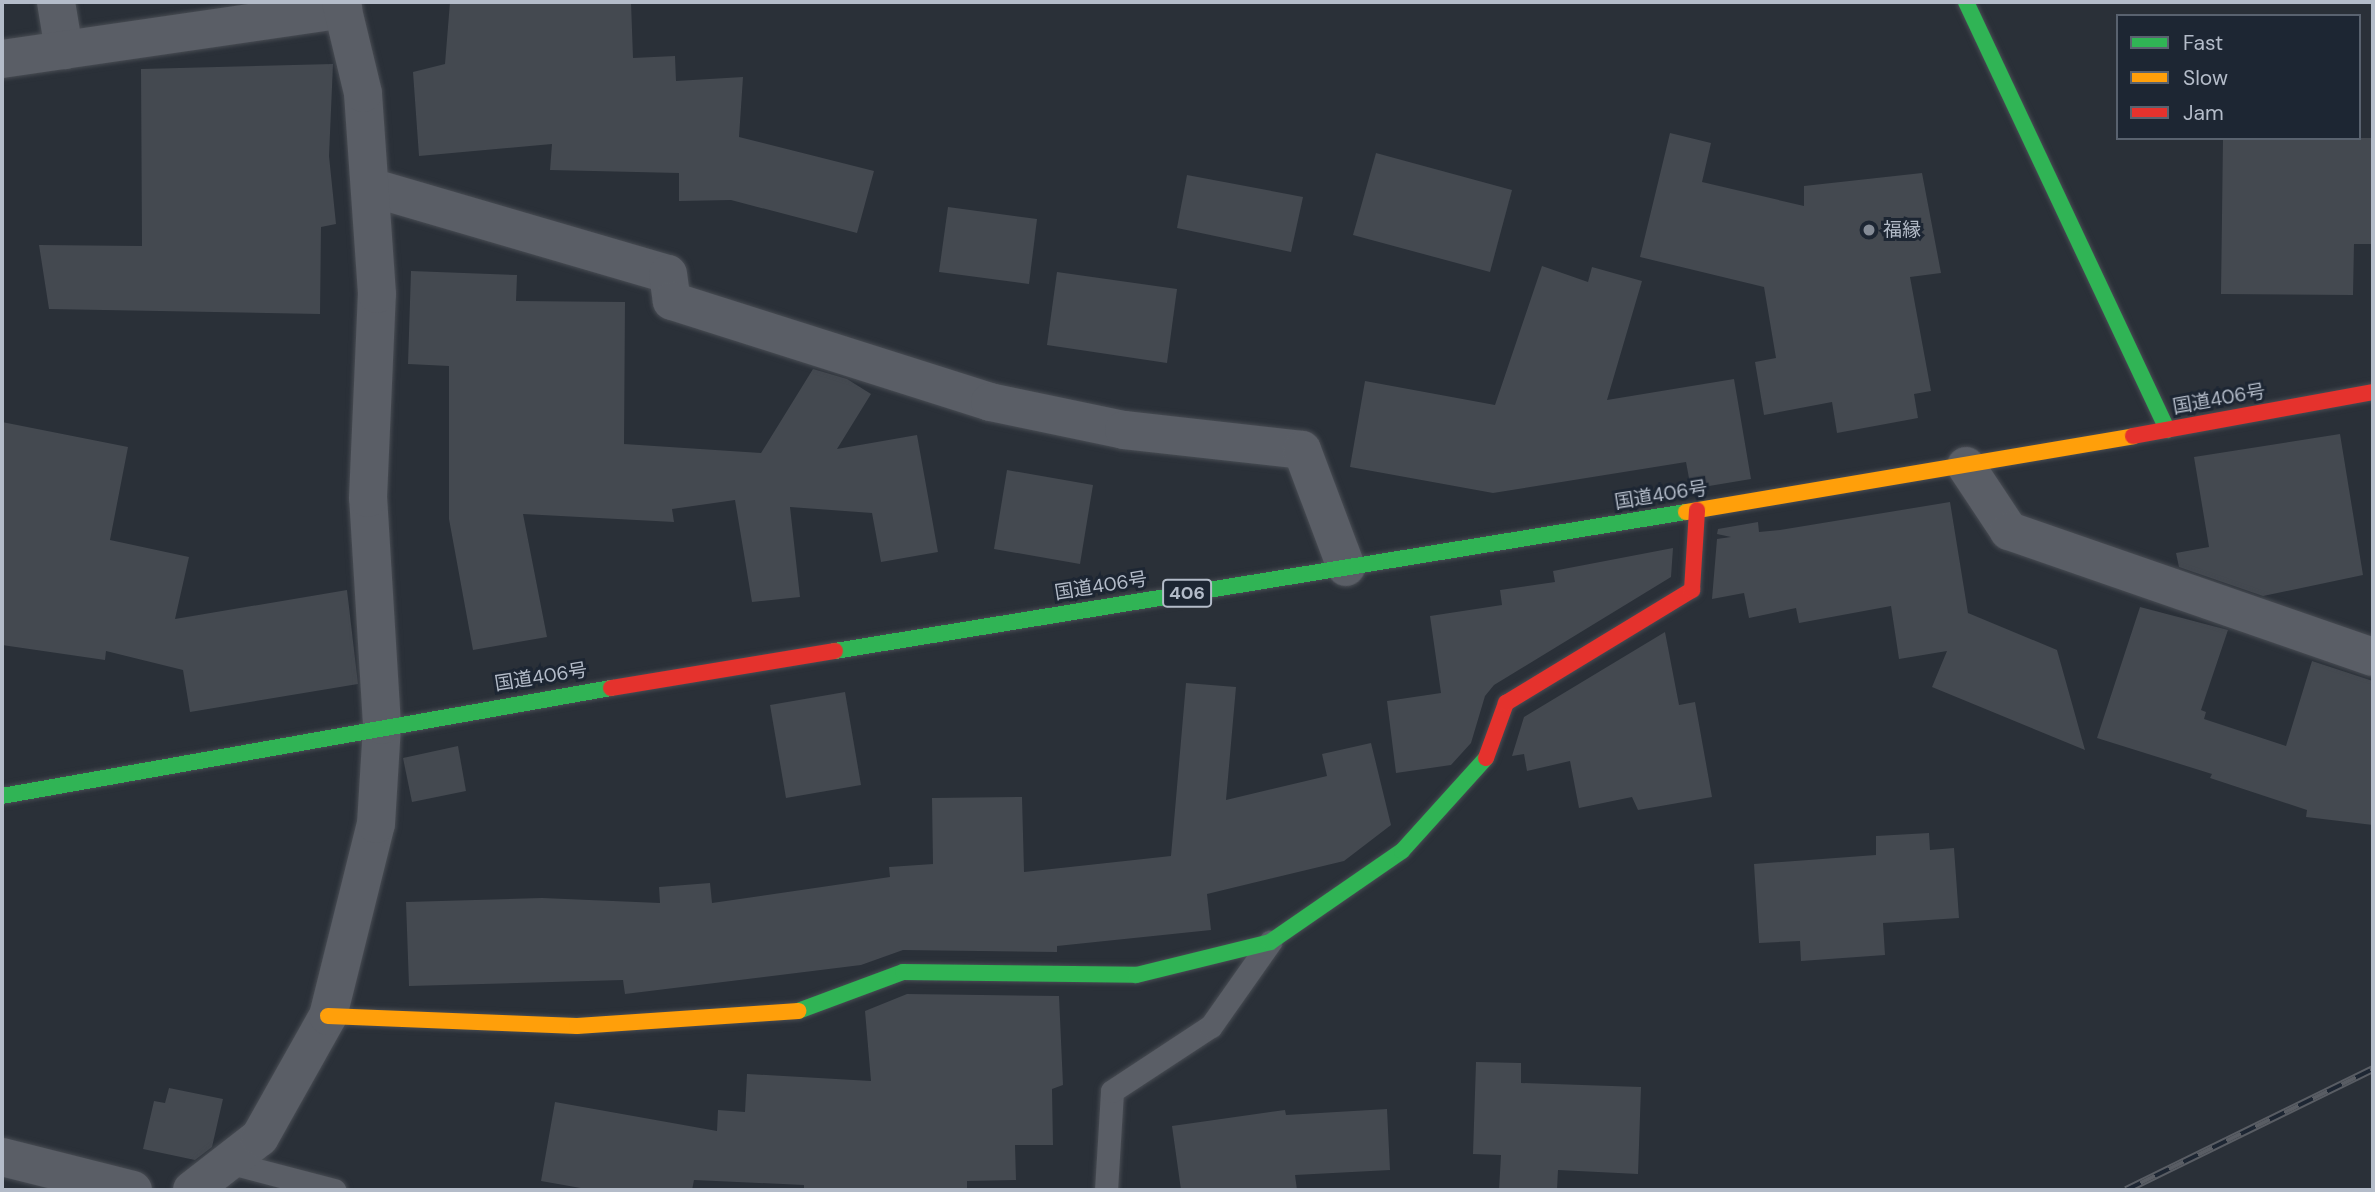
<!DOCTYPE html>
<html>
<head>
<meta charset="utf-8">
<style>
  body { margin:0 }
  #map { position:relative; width:2375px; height:1192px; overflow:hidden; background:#2a3038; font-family:"DM Sans","Noto Sans JP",sans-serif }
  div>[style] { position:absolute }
  .building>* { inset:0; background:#444950 }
  .roads { filter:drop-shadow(0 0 2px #484c53) drop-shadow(0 0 2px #484c53) }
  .lane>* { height:23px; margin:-11.5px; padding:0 11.5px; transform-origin:11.5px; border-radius:11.5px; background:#5a5e66 }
  .street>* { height:38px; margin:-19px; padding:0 19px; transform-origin:19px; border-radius:19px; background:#5a5e66 }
  .fast>* { height:16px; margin:-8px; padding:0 8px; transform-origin:8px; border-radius:8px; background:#30b455 }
  .slow>* { height:16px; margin:-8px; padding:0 8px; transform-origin:8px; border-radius:8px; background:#ff9f0a }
  .jam>* { height:16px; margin:-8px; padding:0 8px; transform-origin:8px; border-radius:8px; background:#e5322d }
  .rail>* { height:8px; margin-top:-4px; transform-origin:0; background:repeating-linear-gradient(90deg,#1d2633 0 16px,#595d64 0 32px); box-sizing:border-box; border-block:2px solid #595d64 }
  .dots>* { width:19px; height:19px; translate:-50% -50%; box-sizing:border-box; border:4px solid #1d2633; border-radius:50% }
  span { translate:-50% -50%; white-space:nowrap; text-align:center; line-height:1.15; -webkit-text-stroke:6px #1d2633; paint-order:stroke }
  .shield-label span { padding:2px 5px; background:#1d2633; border:2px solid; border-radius:5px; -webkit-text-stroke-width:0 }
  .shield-label { font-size:18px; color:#b4bcc9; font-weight:700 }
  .poi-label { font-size:19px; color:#b4bcc9 }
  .left { translate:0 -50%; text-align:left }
  .street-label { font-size:19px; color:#b4bcc9 }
  .frame { position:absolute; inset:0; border:4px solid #b4bcc9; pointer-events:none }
  .legend { position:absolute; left:2116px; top:14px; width:245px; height:126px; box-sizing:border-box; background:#1d2633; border:2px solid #59626f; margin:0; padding:9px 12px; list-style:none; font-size:21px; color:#b4bcc9 }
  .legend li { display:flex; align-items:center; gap:14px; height:35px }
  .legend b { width:35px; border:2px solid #59626f }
</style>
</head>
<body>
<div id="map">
  <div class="building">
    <div style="clip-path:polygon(450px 2px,631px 2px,633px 58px,675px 56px,676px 81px,743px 77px,739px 137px,874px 171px,857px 233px,731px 200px,679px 201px,679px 173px,550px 170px,552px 144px,419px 156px,413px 72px,445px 64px)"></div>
    <div style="clip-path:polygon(333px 64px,329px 156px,336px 224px,321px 227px,320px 314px,49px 309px,39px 245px,142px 246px,141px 69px)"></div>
    <div style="clip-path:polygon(1670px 133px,1711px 143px,1702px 182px,1804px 206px,1804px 186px,1922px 173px,1941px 273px,1910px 277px,1931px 391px,1914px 394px,1918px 418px,1837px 433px,1832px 402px,1764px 415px,1755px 362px,1776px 358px,1764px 287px,1640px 257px)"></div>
    <div style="clip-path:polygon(2223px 138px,2373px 138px,2373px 244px,2354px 244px,2353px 295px,2221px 294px)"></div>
    <div style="clip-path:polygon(1376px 153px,1512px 190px,1490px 272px,1353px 235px)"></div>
    <div style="clip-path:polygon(1187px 175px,1303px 197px,1291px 252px,1177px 228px)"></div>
    <div style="clip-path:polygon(948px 207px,1037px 219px,1029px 284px,939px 272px)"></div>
    <div style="clip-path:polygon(1542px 266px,1588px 282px,1592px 267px,1642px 281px,1607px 400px,1734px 379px,1751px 479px,1691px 489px,1686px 462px,1493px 493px,1350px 467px,1365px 381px,1495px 405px)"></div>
    <div style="clip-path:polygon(411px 271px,517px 275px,516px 301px,625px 302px,624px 444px,761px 453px,813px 369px,847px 379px,871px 394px,837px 449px,917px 435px,938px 552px,881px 562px,872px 513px,790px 507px,800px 597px,752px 602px,735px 500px,672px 509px,674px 522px,523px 514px,547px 637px,473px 650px,449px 519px,449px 366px,408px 364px)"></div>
    <div style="clip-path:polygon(1057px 272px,1177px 289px,1167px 363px,1047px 345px)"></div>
    <div style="clip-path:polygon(2px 422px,128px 447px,110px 540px,189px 557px,175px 619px,347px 590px,358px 684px,190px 712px,183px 670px,106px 651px,105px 660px,2px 645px)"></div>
    <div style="clip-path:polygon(2340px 434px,2363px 575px,2263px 596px,2179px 567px,2176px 553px,2209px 547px,2194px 457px)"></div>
    <div style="clip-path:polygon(1007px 470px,1093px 485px,1080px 564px,994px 549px)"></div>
    <div style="clip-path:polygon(1950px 502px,1968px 613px,2057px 650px,2085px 750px,1932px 687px,1947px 651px,1899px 659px,1891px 606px,1799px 623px,1796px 608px,1749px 618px,1744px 593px,1712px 599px,1717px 539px,1731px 537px,1717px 534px,1718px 529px,1758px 522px,1759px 532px,1780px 530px)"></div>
    <div style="clip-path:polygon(1673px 548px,1671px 577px,1494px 685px,1485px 696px,1471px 743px,1451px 765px,1396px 773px,1387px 701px,1441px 693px,1430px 616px,1502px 605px,1500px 590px,1555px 582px,1553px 571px)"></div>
    <div style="clip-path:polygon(2140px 607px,2228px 630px,2201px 710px,2206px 712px,2204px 719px,2286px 746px,2312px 661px,2373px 681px,2373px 825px,2306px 817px,2307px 810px,2210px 778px,2212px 774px,2097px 738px)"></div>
    <div style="clip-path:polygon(1665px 632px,1679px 705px,1695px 702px,1712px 797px,1638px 810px,1632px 797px,1579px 808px,1570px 761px,1527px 771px,1524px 754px,1512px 756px,1524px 717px)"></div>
    <div style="clip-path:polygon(1186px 683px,1236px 687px,1226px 800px,1327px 776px,1322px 754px,1371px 743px,1391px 825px,1344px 861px,1207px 894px,1211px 930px,1057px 946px,1057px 952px,903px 950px,861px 965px,625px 994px,623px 980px,409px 986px,406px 902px,542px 898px,660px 903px,659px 887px,710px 883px,712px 903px,890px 877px,889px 867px,933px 864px,932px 798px,1022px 797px,1024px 872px,1171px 856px)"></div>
    <div style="clip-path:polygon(845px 692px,861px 785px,786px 798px,770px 705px)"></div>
    <div style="clip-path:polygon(458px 746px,466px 791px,412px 802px,403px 758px)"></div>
    <div style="clip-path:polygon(1929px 833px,1930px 850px,1954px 848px,1959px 918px,1883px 923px,1885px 955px,1801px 961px,1800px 941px,1759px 943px,1754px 864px,1876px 855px,1876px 836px)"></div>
    <div style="clip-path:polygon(907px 994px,1059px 996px,1063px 1085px,1052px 1089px,1053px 1145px,1015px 1145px,1016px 1180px,967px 1181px,967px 1190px,804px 1190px,804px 1185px,694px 1180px,692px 1190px,592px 1190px,541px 1181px,555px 1102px,717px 1131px,718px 1110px,745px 1112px,747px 1074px,871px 1081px,865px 1011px)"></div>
    <div style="clip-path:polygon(1476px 1062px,1521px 1063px,1521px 1083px,1641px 1087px,1638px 1174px,1558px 1170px,1557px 1190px,1499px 1190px,1501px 1155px,1473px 1154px)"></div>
    <div style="clip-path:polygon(169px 1088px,223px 1099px,212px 1147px,195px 1160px,143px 1149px,154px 1101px,165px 1103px)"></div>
    <div style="clip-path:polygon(1387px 1109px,1390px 1170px,1295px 1175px,1297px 1190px,1181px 1190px,1172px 1126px,1285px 1110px,1286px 1115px)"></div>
  </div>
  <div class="roads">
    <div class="lane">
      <div style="left:227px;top:1162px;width:111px;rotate:14.7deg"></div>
      <div style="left:1106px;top:1190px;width:99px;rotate:-86.5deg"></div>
      <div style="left:1112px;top:1091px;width:118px;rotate:-33.3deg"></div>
      <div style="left:1211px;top:1026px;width:103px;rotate:-54.9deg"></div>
    </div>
    <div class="street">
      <div style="left:56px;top:2px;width:49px;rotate:80.5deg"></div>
      <div style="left:2px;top:59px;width:345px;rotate:-8.3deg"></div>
      <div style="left:370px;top:187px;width:310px;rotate:16.3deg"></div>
      <div style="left:668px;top:274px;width:27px;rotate:82deg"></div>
      <div style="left:672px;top:301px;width:334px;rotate:17.6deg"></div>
      <div style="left:990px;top:402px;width:137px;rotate:11.8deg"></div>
      <div style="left:1124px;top:430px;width:179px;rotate:6.4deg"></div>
      <div style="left:1302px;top:450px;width:125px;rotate:69.4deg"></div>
      <div style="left:1966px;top:466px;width:78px;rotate:56.5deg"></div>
      <div style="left:2009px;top:531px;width:385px;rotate:19.1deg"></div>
      <div style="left:2px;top:1157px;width:135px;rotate:14.1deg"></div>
      <div style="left:192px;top:1190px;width:86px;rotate:-37.9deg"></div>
      <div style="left:260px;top:1137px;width:139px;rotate:-60.7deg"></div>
      <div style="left:328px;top:1016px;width:198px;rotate:-76deg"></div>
      <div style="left:376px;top:824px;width:99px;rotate:-86.5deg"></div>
      <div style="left:382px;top:725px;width:227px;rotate:-93.5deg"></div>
      <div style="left:368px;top:498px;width:204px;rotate:-87.5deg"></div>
      <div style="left:377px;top:294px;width:201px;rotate:-94deg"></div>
      <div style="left:363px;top:93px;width:94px;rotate:-103.6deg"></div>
    </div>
    <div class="fast">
      <div style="left:1966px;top:2px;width:473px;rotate:64.8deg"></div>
      <div style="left:835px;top:651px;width:862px;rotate:-9.28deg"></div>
      <div style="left:2px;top:796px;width:619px;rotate:-10.06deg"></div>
      <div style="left:798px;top:1011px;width:112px;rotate:-20.4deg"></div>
      <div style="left:903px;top:972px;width:233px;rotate:0.7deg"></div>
      <div style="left:1136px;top:975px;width:138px;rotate:-13.8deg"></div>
      <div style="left:1270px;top:942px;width:160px;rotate:-34.6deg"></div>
      <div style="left:1402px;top:851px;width:125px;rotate:-47.9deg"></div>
    </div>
    <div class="slow">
      <div style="left:1686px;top:512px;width:453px;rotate:-9.6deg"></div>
      <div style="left:328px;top:1016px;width:249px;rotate:2.3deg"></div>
      <div style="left:577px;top:1026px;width:222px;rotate:-3.9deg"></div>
    </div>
    <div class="jam">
      <div style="left:2133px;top:436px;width:244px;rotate:-10.4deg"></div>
      <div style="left:611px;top:688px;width:227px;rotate:-9.4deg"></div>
      <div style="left:1486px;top:758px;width:59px;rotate:-70deg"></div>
      <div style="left:1506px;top:703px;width:218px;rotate:-31.3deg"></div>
      <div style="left:1692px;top:590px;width:80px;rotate:-86.4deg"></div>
    </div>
  </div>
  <div class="rail">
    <div style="left:2126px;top:1190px;width:275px;rotate:-26.1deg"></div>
  </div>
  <div class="dots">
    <div style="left:1869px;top:230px;background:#848b96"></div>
  </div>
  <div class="shield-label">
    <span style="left:1187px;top:593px">406</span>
  </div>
  <div class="poi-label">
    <span class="left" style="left:1883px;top:230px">福縁</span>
  </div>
  <div class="street-label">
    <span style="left:2219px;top:399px;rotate:-10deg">国道406号</span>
    <span style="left:1661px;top:495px;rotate:-9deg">国道406号</span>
    <span style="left:1101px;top:586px;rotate:-9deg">国道406号</span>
    <span style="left:541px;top:677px;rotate:-9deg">国道406号</span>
  </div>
  <div class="frame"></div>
  <ul class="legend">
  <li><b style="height:9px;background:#30b455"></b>Fast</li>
  <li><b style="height:9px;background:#ff9f0a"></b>Slow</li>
  <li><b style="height:9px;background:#e5322d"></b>Jam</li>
  </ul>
</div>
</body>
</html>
